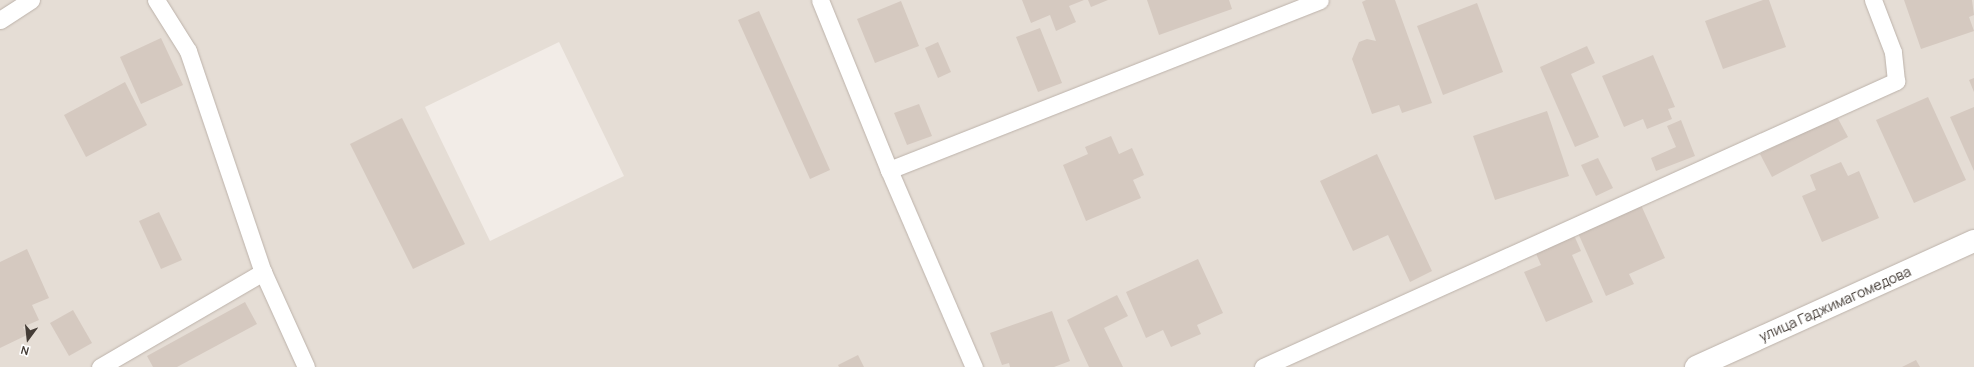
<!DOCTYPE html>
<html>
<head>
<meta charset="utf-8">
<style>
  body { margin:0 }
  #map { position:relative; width:1974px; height:367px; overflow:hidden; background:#f2ece7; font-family:Manrope,sans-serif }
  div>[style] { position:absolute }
  .residential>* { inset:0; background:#e5ddd5 }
  .building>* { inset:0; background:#d5c9c0 }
  .roads { filter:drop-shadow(0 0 1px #bcb2aa) drop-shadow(0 0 1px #bcb2aa) }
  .service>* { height:17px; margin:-8.5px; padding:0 8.5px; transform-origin:8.5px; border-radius:8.5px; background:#fff }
  .minor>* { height:22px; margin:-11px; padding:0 11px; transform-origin:11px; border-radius:11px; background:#fff }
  span { translate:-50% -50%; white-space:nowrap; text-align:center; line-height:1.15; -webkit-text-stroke:3.5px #fff; paint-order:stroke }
  .street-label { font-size:14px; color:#443c36 }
  .north { position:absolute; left:8px; top:319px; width:40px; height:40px; -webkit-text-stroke:3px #fff; paint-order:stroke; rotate:195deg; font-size:11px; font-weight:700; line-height:16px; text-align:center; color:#443c36 }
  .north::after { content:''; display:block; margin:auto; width:14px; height:18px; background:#443c36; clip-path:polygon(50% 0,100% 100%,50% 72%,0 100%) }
</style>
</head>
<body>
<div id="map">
  <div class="residential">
    <div style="clip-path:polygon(evenodd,0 0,1974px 0,1974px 367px,0 367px,0 0,559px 42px,624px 176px,490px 241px,425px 107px,559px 42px)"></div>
  </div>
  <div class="building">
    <div style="clip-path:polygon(1022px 0,1084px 0,1069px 6px,1076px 22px,1056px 31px,1050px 15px,1031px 23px)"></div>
    <div style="clip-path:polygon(1088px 0,1108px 0,1091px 7px)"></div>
    <div style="clip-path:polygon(1147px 0,1229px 0,1232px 9px,1159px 35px)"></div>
    <div style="clip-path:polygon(1366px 0,1395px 0,1432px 103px,1402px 113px,1399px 105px,1372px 114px,1352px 59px,1359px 42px,1367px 39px,1376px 41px,1362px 2px)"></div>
    <div style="clip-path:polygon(1763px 0,1769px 0,1786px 47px,1723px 69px,1705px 21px)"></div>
    <div style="clip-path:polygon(1904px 0,1972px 0,1974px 15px,1969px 17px,1974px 31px,1921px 49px)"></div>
    <div style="clip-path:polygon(901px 1px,919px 46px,875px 63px,857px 19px)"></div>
    <div style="clip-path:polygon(1477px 3px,1503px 72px,1443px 95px,1417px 26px)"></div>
    <div style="clip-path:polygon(759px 11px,830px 170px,810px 179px,738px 20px)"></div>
    <div style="clip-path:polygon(1040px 28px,1062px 83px,1038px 92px,1016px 37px)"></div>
    <div style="clip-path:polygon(161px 38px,183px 85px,141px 104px,120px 57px)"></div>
    <div style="clip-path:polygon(938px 42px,951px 72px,938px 78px,925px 48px)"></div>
    <div style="clip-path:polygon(1587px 46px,1595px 63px,1571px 74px,1599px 137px,1575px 147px,1540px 67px)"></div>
    <div style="clip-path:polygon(1653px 55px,1675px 107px,1668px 109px,1672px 119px,1647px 129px,1643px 119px,1624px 127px,1602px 76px)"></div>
    <div style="clip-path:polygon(1974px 78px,1974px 92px,1969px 80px)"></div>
    <div style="clip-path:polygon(125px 82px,147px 125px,86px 157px,64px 115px)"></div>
    <div style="clip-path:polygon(1928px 97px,1966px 180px,1914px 203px,1876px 120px)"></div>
    <div style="clip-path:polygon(919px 104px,932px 136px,907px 145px,894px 113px)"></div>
    <div style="clip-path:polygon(1974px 107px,1974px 171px,1950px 117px)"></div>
    <div style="clip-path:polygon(1547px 111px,1569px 176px,1495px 200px,1473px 136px)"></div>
    <div style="clip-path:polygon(1836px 115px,1848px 137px,1772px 177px,1760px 154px)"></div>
    <div style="clip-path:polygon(402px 118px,465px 244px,413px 269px,350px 144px)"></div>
    <div style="clip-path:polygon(1681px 120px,1695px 156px,1656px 171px,1651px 158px,1676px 147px,1667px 126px)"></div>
    <div style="clip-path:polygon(1111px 136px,1119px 154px,1132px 148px,1144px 175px,1133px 180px,1141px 198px,1086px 221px,1063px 165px,1088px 154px,1085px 147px)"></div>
    <div style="clip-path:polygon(1377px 154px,1432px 271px,1410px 282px,1388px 235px,1353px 251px,1320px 181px)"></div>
    <div style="clip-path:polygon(1598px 158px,1613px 188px,1596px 196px,1581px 165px)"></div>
    <div style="clip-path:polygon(1841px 162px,1848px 176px,1859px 171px,1879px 218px,1822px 242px,1802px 196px,1816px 190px,1810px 175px)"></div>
    <div style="clip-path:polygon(1641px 205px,1665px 258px,1629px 274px,1634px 284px,1606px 296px,1578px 233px)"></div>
    <div style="clip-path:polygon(159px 212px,182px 260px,161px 269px,139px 221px)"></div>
    <div style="clip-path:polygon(1573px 233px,1581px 251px,1572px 255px,1593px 302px,1546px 322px,1524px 272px,1541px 265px,1534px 249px)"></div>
    <div style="clip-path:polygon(27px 249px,49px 298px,32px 305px,39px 320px,23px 327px,27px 335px,0 348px,0 262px)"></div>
    <div style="clip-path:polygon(1198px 259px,1223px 313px,1197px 325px,1201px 334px,1171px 347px,1163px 330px,1146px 338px,1126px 292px)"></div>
    <div style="clip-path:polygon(1117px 295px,1128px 316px,1104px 328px,1123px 367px,1089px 367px,1067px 320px)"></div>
    <div style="clip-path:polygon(245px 302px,257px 324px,177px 367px,153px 367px,147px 356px)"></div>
    <div style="clip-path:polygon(73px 310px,92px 343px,69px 356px,50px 323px)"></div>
    <div style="clip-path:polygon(1052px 311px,1070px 361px,1054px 367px,1010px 367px,1009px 363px,1002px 365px,990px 333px)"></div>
    <div style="clip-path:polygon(858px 355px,864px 367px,839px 367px,838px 365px)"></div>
    <div style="clip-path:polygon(1916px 360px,1920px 367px,1902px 367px)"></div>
  </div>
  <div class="roads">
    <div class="service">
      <div style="left:156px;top:0;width:60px;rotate:57.9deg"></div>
      <div style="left:188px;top:51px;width:233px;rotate:71.3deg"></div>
      <div style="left:263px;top:272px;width:104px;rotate:65.6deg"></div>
      <div style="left:820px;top:0;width:183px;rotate:67.9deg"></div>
      <div style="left:889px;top:170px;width:215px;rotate:66.7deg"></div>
      <div style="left:0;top:20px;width:37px;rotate:-33deg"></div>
      <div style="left:889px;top:170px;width:463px;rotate:-21.5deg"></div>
      <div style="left:100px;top:367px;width:189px;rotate:-30.2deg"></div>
      <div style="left:1263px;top:367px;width:695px;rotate:-24.31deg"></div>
      <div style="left:1896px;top:81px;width:29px;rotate:-96deg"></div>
      <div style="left:1893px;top:52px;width:56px;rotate:-111deg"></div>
    </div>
    <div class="minor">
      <div style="left:1696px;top:367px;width:305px;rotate:-24.4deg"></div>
    </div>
  </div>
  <div class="street-label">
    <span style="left:1835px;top:304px;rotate:-24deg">улица Гаджимагомедова</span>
  </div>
  <div class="north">N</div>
</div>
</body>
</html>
